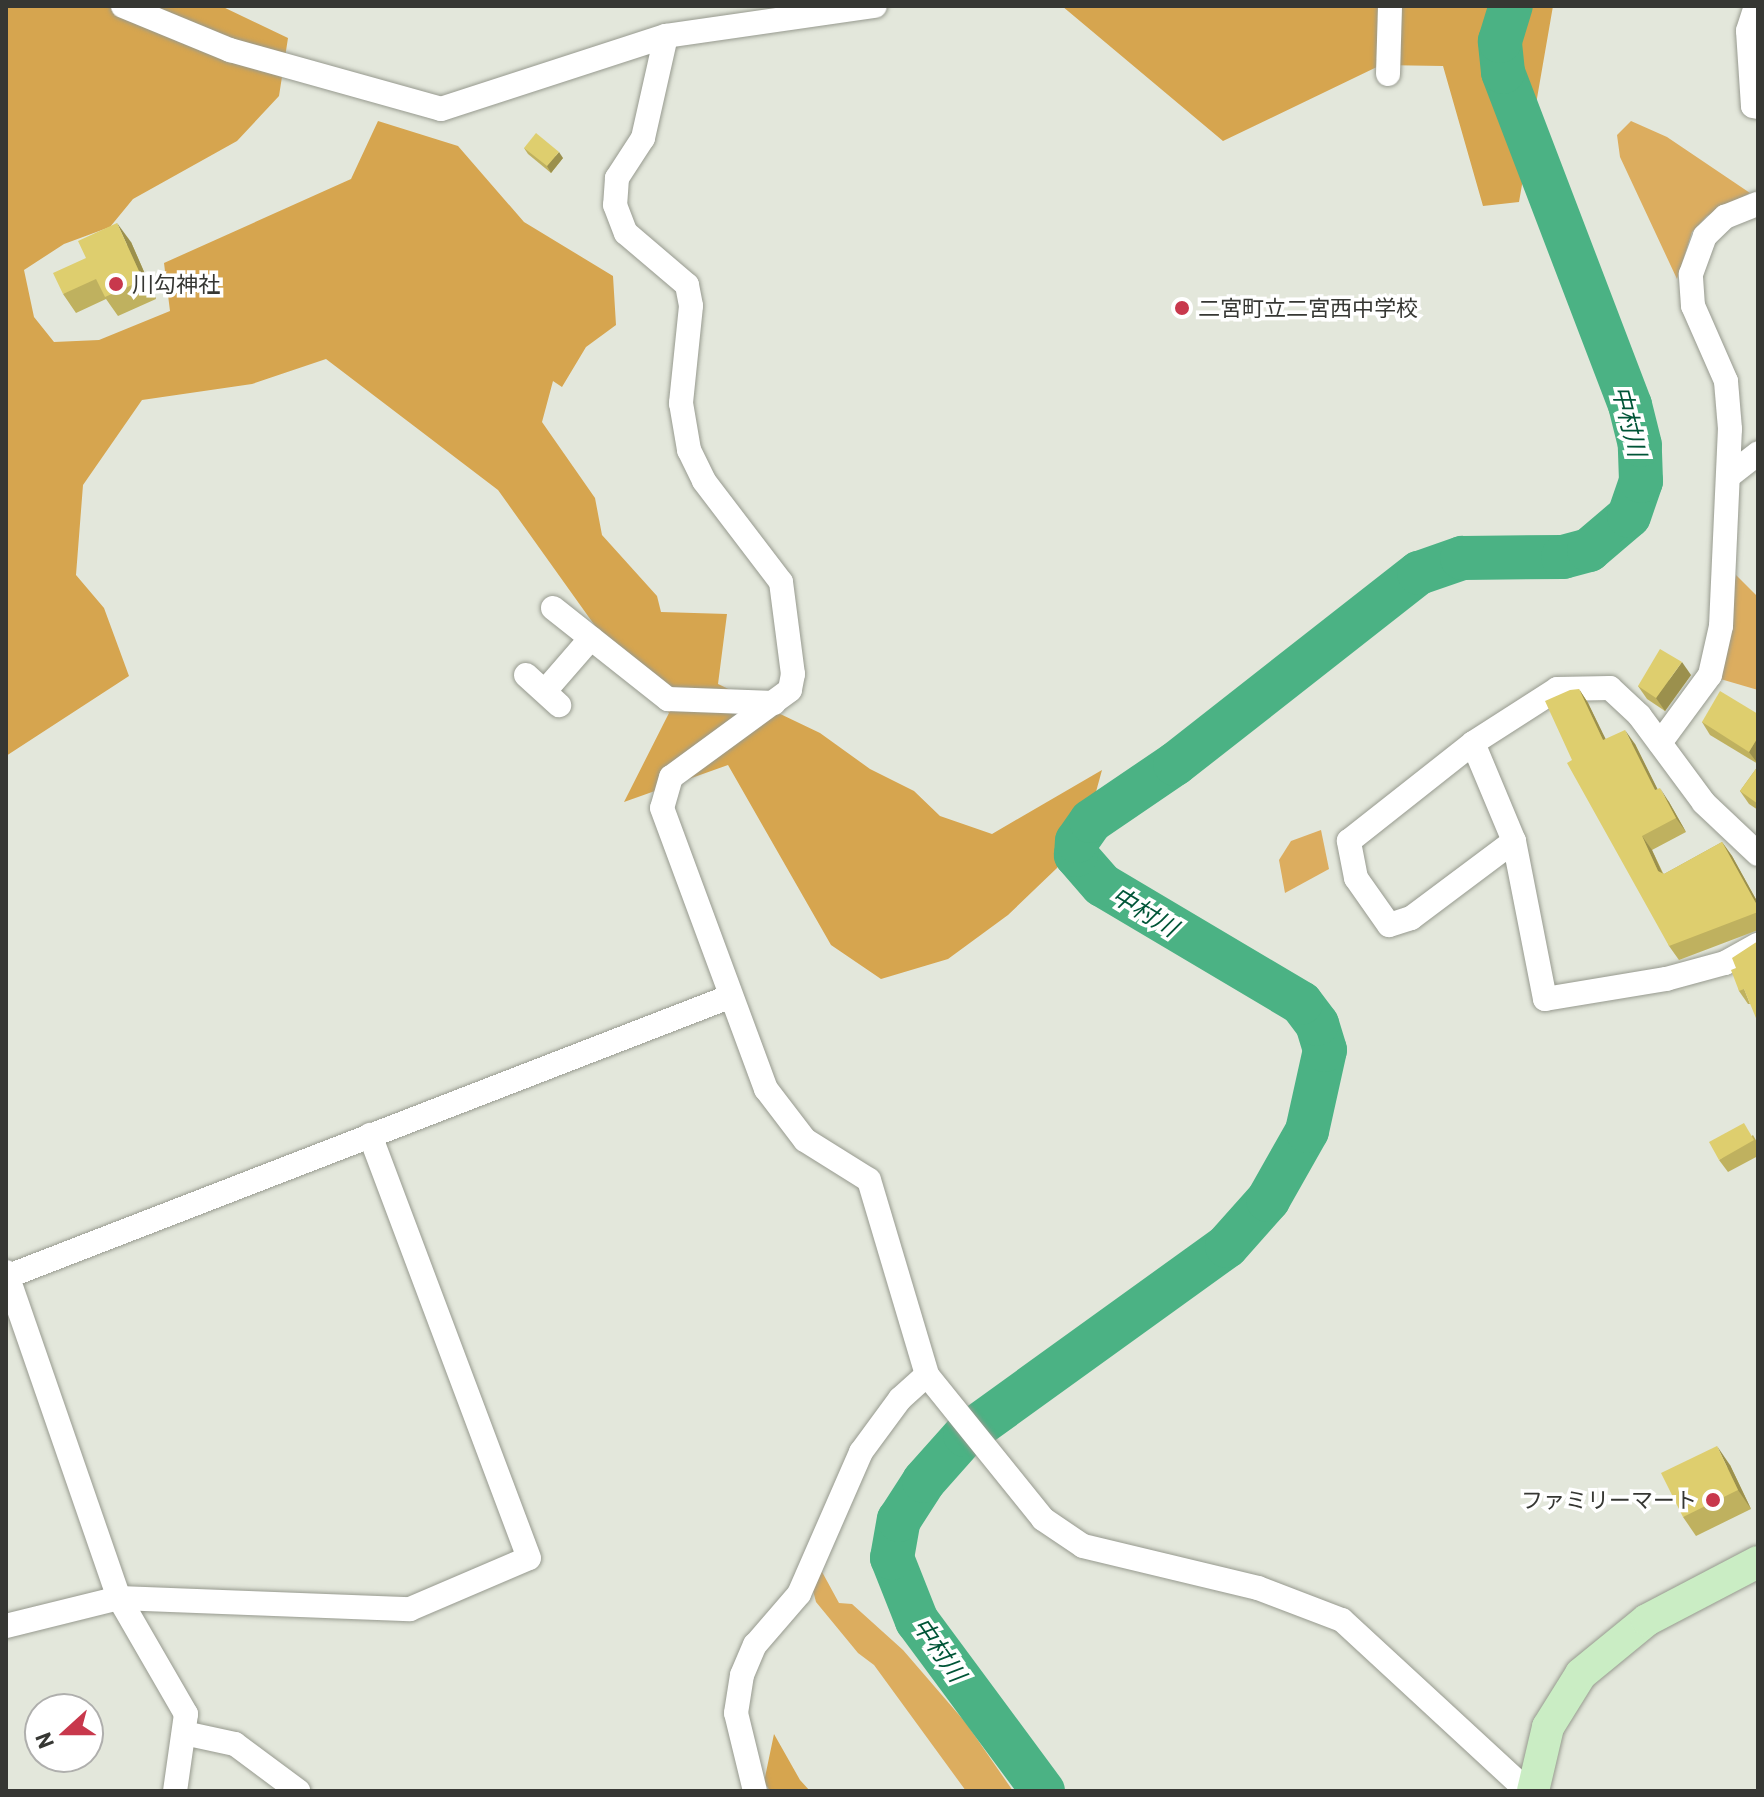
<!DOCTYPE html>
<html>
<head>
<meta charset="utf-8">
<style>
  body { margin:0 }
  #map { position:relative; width:1764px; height:1797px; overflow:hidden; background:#e3e7db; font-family:Barlow,"Noto Sans JP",sans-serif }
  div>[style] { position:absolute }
  .green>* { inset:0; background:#dcad5f }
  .forest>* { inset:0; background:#d6a54f }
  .river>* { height:44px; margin:-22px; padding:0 22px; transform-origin:22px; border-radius:22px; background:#4bb284 }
  .roads { filter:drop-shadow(0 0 2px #979a8f) drop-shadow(0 0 2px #979a8f) }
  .minor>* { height:24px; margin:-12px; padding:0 12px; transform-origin:12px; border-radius:12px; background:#fff }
  .major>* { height:32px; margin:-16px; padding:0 16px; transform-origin:16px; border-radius:16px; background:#caedc4 }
  .wall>* { inset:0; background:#bfb15f }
  .shaded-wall>* { inset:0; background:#9b904d }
  .building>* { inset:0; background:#dece6e }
  .dots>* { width:22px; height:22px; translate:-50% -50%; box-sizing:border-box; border:4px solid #fff; border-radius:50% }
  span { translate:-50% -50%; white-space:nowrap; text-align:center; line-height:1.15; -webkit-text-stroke:7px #fff; paint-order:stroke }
  .poi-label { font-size:22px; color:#363733 }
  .left { translate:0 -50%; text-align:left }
  .right { translate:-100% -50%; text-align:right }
  .water-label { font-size:24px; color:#005537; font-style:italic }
  .frame { position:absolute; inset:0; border:8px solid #363733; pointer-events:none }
  .north { position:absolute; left:24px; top:1693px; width:80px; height:80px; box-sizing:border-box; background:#fff; border:2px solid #afafad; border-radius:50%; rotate:249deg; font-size:22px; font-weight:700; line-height:32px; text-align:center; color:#363733 }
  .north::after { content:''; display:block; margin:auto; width:28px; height:36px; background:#c8384c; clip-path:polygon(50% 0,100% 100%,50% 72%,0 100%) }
</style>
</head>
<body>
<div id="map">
  <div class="green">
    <div style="clip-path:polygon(1631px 121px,1667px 137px,1750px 193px,1707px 216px,1692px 232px,1677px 279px,1620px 157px,1617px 135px)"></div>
    <div style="clip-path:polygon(1736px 575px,1758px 597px,1758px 690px,1717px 678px)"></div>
    <div style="clip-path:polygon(1321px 830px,1329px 869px,1285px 893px,1279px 860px,1291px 841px)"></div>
    <div style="clip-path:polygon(821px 1570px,839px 1603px,852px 1604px,903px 1650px,966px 1723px,1013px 1791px,966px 1791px,874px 1665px,858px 1653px,816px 1602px,811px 1583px)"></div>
  </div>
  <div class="forest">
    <div style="clip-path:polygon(6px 6px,221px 6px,288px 38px,279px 96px,237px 141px,133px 199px,110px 227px,64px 244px,24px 270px,34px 317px,54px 342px,99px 340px,170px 311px,164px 263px,351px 179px,378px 121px,458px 146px,524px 222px,613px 276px,616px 325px,586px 347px,562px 387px,553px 381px,542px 422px,595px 498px,602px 535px,657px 596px,661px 612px,727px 614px,718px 684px,820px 733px,870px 769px,914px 791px,940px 816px,992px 834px,1102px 770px,1091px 810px,1057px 868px,1008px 915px,948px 959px,881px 979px,831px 945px,728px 765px,624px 802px,669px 713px,608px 644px,498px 490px,326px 359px,252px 384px,142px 400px,83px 485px,76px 575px,104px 608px,129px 676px,6px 756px)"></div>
    <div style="clip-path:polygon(1062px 6px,1553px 6px,1519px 202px,1483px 206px,1443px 66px,1381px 65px,1223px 141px)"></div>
    <div style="clip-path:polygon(774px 1734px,800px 1780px,810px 1791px,770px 1791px,764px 1782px)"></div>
  </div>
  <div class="river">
    <div style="left:1043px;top:1791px;width:212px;rotate:-126.5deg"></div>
    <div style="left:917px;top:1621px;width:68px;rotate:-111.6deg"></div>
    <div style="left:892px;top:1558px;width:39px;rotate:-80deg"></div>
    <div style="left:899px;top:1520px;width:46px;rotate:-57.3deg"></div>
    <div style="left:924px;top:1481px;width:62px;rotate:-48.3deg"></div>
    <div style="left:965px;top:1435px;width:323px;rotate:-35.8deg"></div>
    <div style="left:1227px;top:1246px;width:62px;rotate:-48.3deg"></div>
    <div style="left:1268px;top:1200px;width:79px;rotate:-60.5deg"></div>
    <div style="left:1307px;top:1131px;width:83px;rotate:-77.5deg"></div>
    <div style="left:1325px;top:1050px;width:27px;rotate:-107deg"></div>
    <div style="left:1317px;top:1024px;width:26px;rotate:-127deg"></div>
    <div style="left:1301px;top:1003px;width:231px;rotate:-149.3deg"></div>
    <div style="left:1102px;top:885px;width:40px;rotate:-131deg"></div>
    <div style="left:1076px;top:855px;width:14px;rotate:-86deg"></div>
    <div style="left:1077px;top:841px;width:24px;rotate:-55deg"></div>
    <div style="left:1091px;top:821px;width:102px;rotate:-34.2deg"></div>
    <div style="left:1175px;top:764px;width:310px;rotate:-38.1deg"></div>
    <div style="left:1419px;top:573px;width:46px;rotate:-19.2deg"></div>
    <div style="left:1462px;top:558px;width:101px;rotate:-0.6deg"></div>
    <div style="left:1563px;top:557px;width:27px;rotate:-15deg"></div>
    <div style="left:1589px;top:550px;width:52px;rotate:-40.4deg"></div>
    <div style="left:1629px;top:516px;width:37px;rotate:-71deg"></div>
    <div style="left:1641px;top:481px;width:36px;rotate:-92deg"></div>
    <div style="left:1640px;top:445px;width:41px;rotate:-104deg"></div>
    <div style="left:1630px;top:405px;width:356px;rotate:-110.9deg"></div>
    <div style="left:1503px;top:72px;width:31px;rotate:-96deg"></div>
    <div style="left:1500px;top:41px;width:37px;rotate:-73deg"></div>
  </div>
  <div class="roads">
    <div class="minor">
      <div style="left:123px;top:6px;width:116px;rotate:22.4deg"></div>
      <div style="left:230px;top:50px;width:219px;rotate:15.6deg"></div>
      <div style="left:441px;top:109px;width:237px;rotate:-18deg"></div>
      <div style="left:666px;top:36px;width:211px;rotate:-8.2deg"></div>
      <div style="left:1756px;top:6px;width:26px;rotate:108deg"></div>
      <div style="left:1748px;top:31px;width:75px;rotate:86.2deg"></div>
      <div style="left:1753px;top:106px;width:5px;rotate:11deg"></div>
      <div style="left:666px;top:36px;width:105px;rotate:102.7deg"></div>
      <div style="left:643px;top:138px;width:48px;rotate:123deg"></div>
      <div style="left:617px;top:178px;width:27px;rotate:94deg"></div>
      <div style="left:615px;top:205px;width:30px;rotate:69deg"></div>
      <div style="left:626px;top:233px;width:80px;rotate:40.4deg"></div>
      <div style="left:687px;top:285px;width:21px;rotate:79deg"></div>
      <div style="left:691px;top:306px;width:98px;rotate:95.9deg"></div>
      <div style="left:681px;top:403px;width:48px;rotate:80.3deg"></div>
      <div style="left:689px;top:450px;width:34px;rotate:64deg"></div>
      <div style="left:704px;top:481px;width:127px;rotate:52.7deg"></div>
      <div style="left:781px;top:582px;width:93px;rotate:82.6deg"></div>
      <div style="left:793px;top:674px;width:16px;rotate:101deg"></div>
      <div style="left:790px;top:690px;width:147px;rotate:143.8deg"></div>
      <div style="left:671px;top:777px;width:32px;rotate:106deg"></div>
      <div style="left:662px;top:808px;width:300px;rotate:69.7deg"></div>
      <div style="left:766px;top:1089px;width:64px;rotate:52.6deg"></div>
      <div style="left:805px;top:1140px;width:75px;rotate:32deg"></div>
      <div style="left:869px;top:1180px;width:203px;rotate:73.4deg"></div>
      <div style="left:927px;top:1375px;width:185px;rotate:51.1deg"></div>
      <div style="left:1043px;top:1519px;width:48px;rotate:34deg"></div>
      <div style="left:1083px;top:1546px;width:180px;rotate:13.5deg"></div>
      <div style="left:1258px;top:1588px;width:90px;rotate:20.9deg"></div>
      <div style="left:1342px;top:1620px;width:252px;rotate:42.7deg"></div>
      <div style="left:1388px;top:74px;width:68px;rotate:-88.3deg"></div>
      <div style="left:1729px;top:476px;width:37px;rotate:-38deg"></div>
      <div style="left:553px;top:608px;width:147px;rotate:38.4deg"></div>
      <div style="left:668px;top:699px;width:106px;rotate:2.2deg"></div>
      <div style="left:526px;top:675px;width:45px;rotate:42.3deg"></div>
      <div style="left:545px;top:691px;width:70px;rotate:-49deg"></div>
      <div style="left:1473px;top:743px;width:106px;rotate:67.3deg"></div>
      <div style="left:1514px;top:841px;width:161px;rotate:78.9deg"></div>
      <div style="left:1545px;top:999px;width:123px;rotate:-9.4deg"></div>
      <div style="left:1666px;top:979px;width:61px;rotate:-15.2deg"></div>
      <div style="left:1725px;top:963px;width:38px;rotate:-29deg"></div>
      <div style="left:1660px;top:743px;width:84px;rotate:-53.7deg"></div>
      <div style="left:1710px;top:675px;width:50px;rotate:-77.3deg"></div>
      <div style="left:1721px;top:626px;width:197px;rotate:-87.4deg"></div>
      <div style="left:1730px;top:429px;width:48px;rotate:-94.8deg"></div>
      <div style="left:1726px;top:381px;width:82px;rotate:-113.7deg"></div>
      <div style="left:1693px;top:306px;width:32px;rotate:-94deg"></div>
      <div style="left:1691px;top:274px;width:40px;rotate:-69.8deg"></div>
      <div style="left:1705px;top:236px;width:28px;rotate:-44deg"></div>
      <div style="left:1725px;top:217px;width:35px;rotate:-22deg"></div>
      <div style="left:1514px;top:841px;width:129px;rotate:143.2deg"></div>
      <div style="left:1411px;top:918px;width:23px;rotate:162deg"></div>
      <div style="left:1389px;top:925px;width:57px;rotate:-125.1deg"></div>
      <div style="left:1356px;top:878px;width:38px;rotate:-101deg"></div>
      <div style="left:1349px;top:841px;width:158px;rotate:-38.3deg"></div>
      <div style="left:1473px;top:743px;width:100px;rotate:-32.7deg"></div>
      <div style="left:1557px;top:689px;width:53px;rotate:-1.1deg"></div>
      <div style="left:1610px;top:688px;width:40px;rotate:43deg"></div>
      <div style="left:1639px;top:715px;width:109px;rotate:53.5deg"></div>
      <div style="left:1704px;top:803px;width:74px;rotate:43.4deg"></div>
      <div style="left:6px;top:1272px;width:345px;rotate:70.9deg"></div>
      <div style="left:119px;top:1598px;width:134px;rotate:60deg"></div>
      <div style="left:186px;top:1714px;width:78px;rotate:98.1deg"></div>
      <div style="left:6px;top:1277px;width:775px;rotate:-21.17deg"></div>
      <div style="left:6px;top:1626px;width:116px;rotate:-13.9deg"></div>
      <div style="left:119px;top:1598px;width:291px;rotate:2.2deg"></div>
      <div style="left:410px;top:1609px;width:129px;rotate:-23.2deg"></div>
      <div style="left:529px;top:1558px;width:452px;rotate:-110.6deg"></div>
      <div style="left:184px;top:1733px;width:52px;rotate:12.2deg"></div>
      <div style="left:235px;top:1744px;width:79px;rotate:36.7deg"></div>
      <div style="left:755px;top:1791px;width:80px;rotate:-103.7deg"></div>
      <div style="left:736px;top:1713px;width:38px;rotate:-81deg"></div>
      <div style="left:742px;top:1675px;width:33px;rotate:-67deg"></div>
      <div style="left:755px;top:1645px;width:67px;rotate:-49.2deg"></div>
      <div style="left:799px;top:1594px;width:155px;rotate:-66.4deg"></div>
      <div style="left:861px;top:1452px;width:66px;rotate:-53.7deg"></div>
      <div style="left:900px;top:1399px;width:36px;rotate:-42deg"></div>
    </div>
    <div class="major">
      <div style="left:1533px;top:1791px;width:66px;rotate:-76.8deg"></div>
      <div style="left:1548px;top:1727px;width:62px;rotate:-58.1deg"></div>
      <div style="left:1581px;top:1674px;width:85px;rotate:-39.3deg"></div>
      <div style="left:1647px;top:1620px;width:125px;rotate:-27.6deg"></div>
    </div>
  </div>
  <div class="wall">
    <div style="clip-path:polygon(524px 148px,563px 158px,551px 173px,528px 154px)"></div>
    <div style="clip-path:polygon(131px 242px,156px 299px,118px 316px,106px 299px,76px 313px,63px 294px)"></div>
    <div style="clip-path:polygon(1691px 675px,1665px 711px,1647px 699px,1638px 686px)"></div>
    <div style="clip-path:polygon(1579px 689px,1588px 703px,1605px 739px,1635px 744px,1657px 789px,1669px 802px,1686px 832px,1652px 850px,1663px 873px,1664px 874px,1722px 842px,1732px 856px,1758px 903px,1758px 930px,1679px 960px,1669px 946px)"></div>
    <div style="clip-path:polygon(1758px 714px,1758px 764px,1710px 735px,1702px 722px)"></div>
    <div style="clip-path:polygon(1758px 766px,1758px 810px,1749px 804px,1740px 791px)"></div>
    <div style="clip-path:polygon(1736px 968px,1750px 1004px,1748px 1004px,1739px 991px)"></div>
    <div style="clip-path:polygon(1753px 1135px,1758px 1144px,1758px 1156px,1728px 1172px,1719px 1160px)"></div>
    <div style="clip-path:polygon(1730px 1465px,1751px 1509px,1696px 1536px,1683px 1517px)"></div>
  </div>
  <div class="shaded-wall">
    <div style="clip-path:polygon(559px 152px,563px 158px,551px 173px,547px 166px)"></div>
    <div style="clip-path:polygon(117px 223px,131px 242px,156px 299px,143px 280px)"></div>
    <div style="clip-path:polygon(1682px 662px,1691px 675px,1665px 711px,1656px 698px)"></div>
    <div style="clip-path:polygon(1579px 689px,1588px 703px,1613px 754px,1603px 740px)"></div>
    <div style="clip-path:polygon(1625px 730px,1635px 744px,1665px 804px,1655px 790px)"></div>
    <div style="clip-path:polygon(1758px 737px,1758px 764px,1749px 752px)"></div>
    <div style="clip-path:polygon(1660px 788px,1669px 802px,1686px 832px,1676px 818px)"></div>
    <div style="clip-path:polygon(1642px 836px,1652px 850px,1668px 886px,1658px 871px)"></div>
    <div style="clip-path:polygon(1722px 842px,1732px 856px,1758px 903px,1758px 907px)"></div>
    <div style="clip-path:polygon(1717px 1446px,1730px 1465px,1751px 1509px,1738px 1490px)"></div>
  </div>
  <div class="building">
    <div style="clip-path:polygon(536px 133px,559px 152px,547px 166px,524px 148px)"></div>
    <div style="clip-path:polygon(117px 223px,143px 280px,105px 297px,96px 279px,63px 294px,53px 273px,86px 258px,78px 241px)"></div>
    <div style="clip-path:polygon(1660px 649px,1682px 662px,1656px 698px,1638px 686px)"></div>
    <div style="clip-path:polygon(1579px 689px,1603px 740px,1625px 730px,1655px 790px,1660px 788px,1676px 818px,1642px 836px,1658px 871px,1664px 874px,1722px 842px,1758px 907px,1758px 912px,1669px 946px,1567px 763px,1572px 760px,1545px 701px,1570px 690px)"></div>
    <div style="clip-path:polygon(1720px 691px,1758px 714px,1758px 737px,1749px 752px,1702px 722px)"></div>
    <div style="clip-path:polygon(1758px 766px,1758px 804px,1740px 791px)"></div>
    <div style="clip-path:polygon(1758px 941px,1758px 1023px,1744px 989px,1739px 991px,1731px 970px,1736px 968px,1732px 958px)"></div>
    <div style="clip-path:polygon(1744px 1123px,1754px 1140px,1719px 1160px,1709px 1142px)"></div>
    <div style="clip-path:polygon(1717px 1446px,1738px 1490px,1683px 1517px,1661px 1473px)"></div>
  </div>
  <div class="dots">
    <div style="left:116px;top:284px;background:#c8384c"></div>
    <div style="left:1182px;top:308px;background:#c8384c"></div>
    <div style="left:1713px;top:1500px;background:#c8384c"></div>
  </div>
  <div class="poi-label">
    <span class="left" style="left:132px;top:284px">川勾神社</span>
    <span class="left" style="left:1198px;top:308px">二宮町立二宮西中学校</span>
    <span class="right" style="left:1697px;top:1500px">ファミリーマート</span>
  </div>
  <div class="water-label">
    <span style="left:1630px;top:421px;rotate:76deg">中村川</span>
    <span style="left:1145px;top:911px;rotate:31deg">中村川</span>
    <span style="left:940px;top:1649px;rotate:55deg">中村川</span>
  </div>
  <div class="frame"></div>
  <div class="north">N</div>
</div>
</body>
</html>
